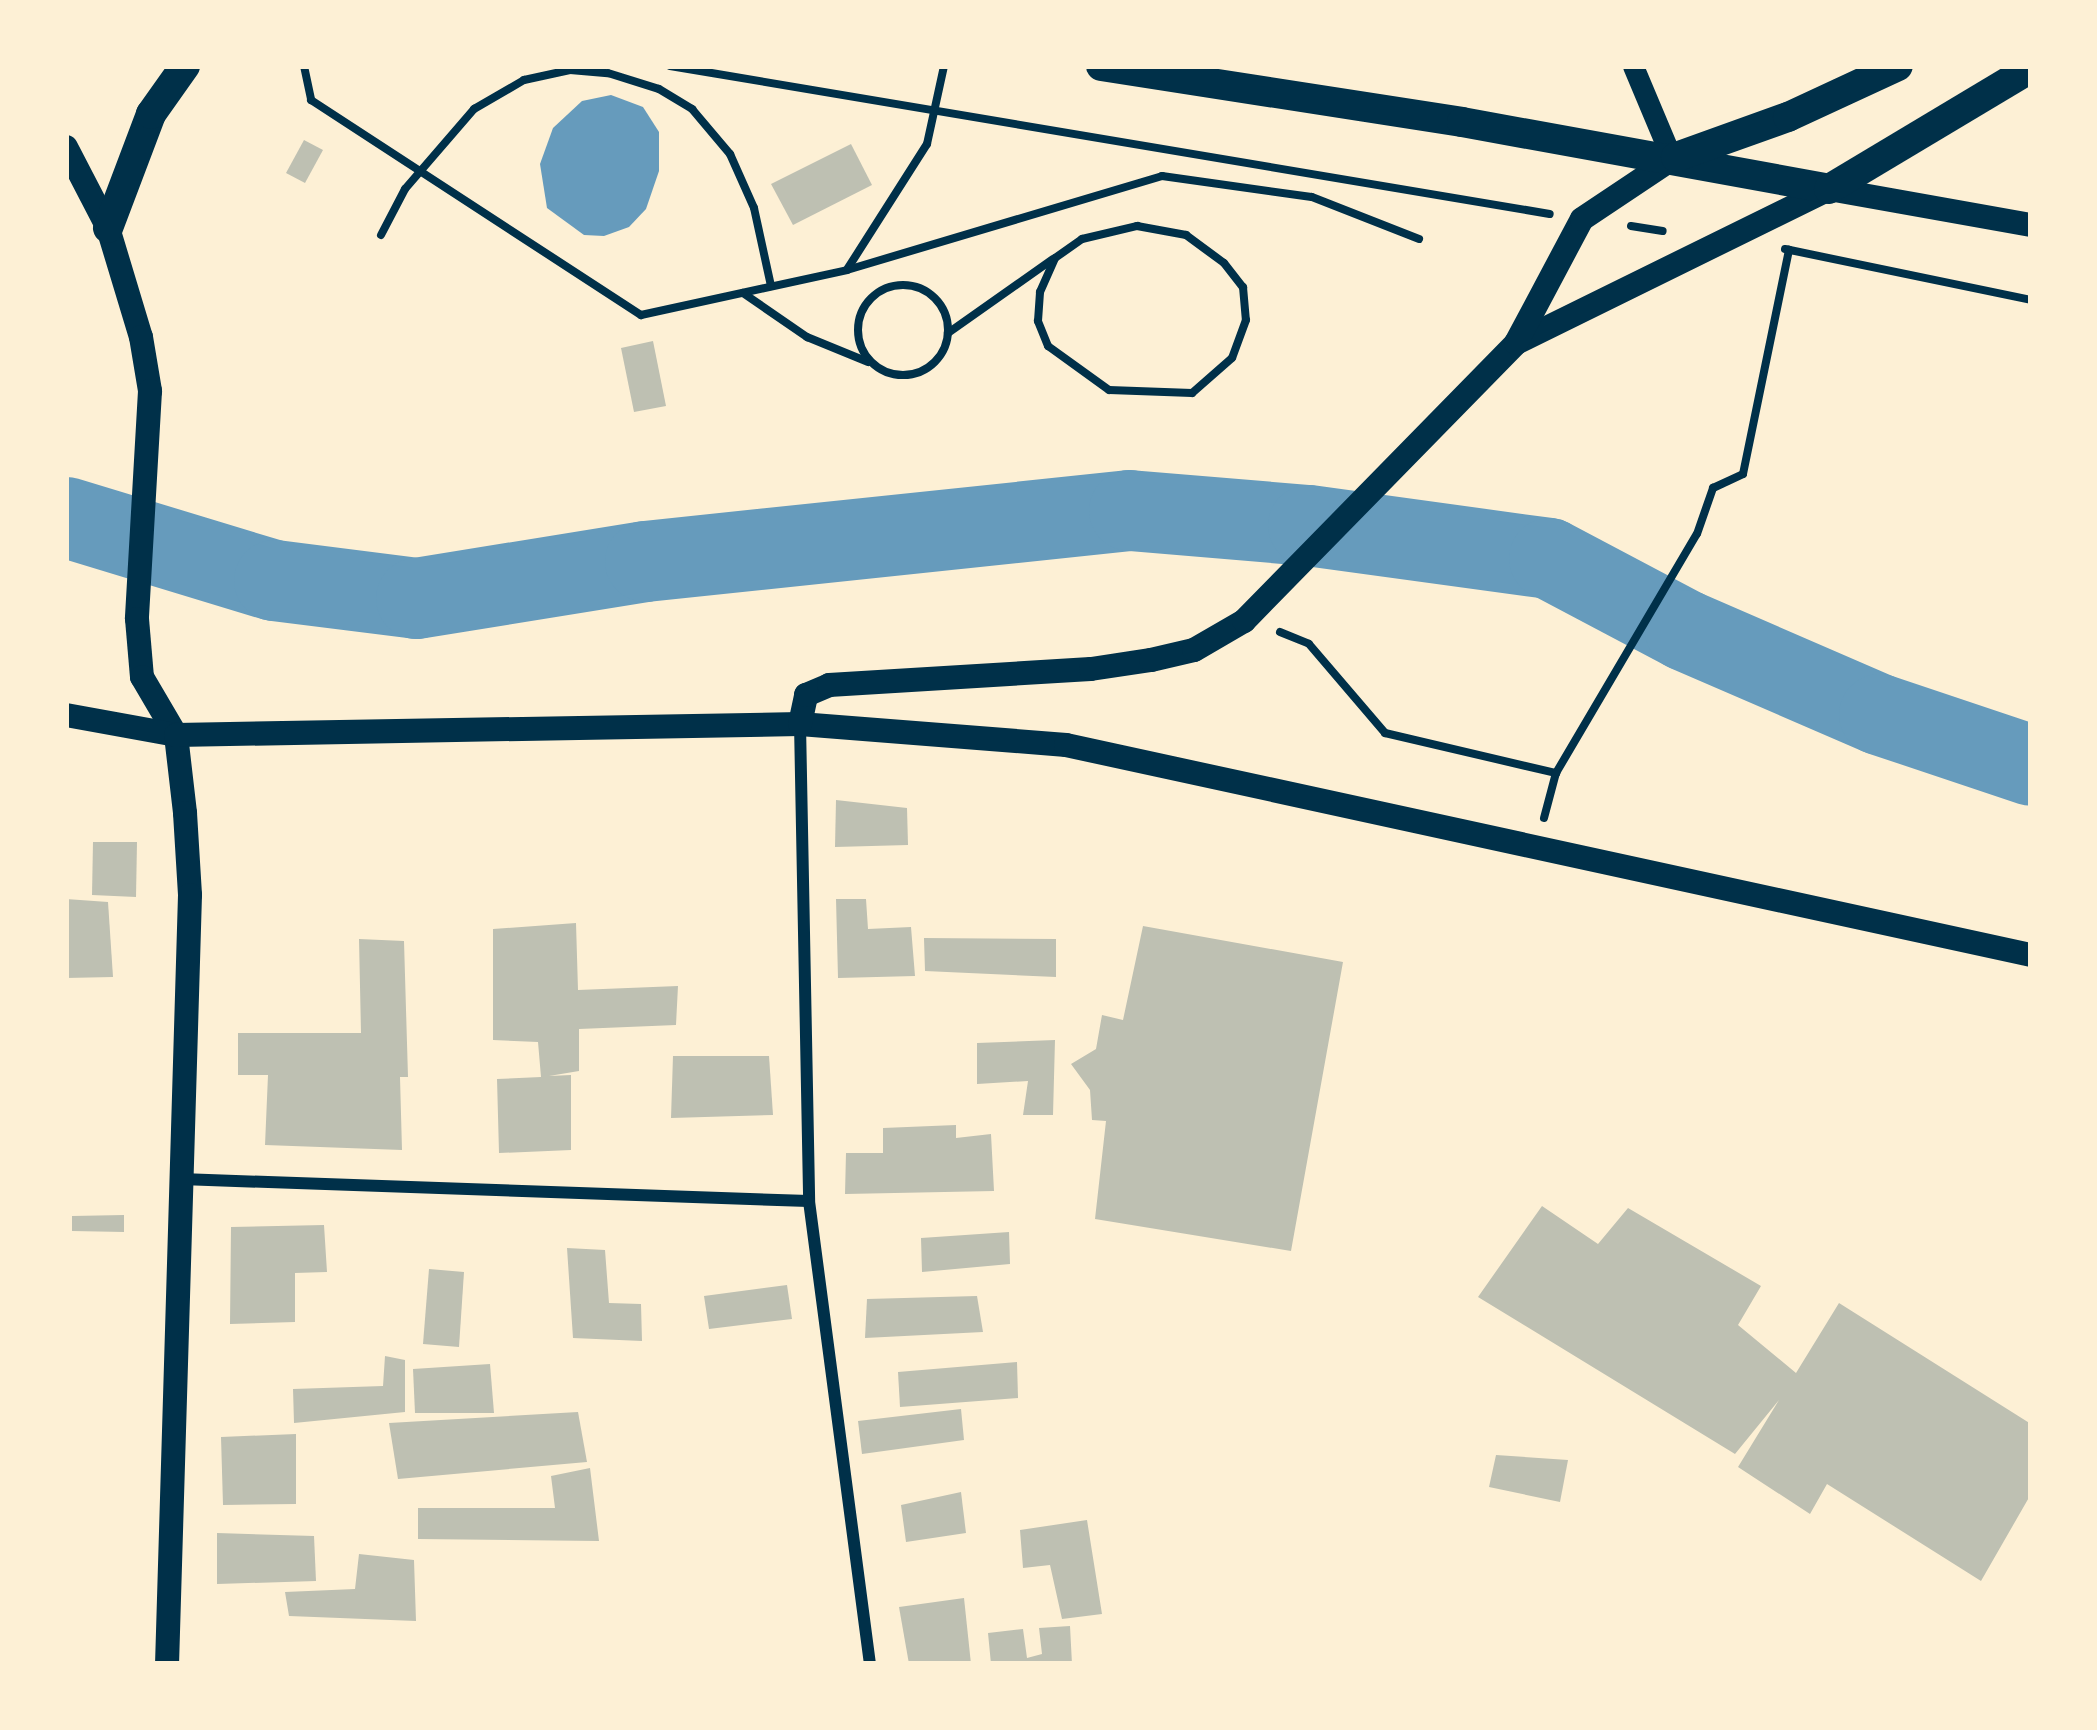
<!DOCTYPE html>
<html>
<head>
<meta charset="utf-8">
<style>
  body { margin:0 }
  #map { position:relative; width:2097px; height:1730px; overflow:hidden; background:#fdf0d5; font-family:"Noto Sans",sans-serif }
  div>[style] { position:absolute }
  .water>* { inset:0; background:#669bbc }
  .river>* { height:81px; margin:-40.5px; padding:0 40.5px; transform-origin:40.5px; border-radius:40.5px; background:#669bbc }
  .building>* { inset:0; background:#bec0b2 }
  .path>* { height:8px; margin:-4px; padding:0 4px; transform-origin:4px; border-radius:4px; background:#003049 }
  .path>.ring { margin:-4px; padding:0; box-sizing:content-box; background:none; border:8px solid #003049; border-radius:50% }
  .minor>* { height:12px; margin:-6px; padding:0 6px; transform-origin:6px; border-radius:6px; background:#003049 }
  .tertiary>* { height:21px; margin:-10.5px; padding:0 10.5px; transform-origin:10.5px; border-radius:10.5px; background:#003049 }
  .secondary>* { height:24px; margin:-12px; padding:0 12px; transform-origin:12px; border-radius:12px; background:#003049 }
  .primary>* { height:30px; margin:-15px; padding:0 15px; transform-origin:15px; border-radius:15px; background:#003049 }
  span { translate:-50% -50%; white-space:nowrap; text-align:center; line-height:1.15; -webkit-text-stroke:9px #fdf0d5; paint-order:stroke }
  .frame { position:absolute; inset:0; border:69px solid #fdf0d5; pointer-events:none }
</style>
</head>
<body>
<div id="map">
  <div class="water">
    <div style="clip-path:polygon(611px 95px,643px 107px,659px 132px,659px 171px,646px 209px,629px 227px,604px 236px,584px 235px,547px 208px,540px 164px,553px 128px,582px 101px)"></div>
  </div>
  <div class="river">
    <div style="left:66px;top:517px;width:217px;rotate:16.9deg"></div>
    <div style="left:274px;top:580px;width:143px;rotate:7.2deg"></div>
    <div style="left:416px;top:598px;width:232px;rotate:-9.2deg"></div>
    <div style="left:645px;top:561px;width:487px;rotate:-6deg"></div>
    <div style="left:1129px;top:510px;width:180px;rotate:4.8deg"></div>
    <div style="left:1308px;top:525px;width:243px;rotate:7.8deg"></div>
    <div style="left:1549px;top:558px;width:154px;rotate:27.9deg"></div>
    <div style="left:1685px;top:630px;width:211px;rotate:23.4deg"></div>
    <div style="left:1879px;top:714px;width:160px;rotate:18.5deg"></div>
  </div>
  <div class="building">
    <div style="clip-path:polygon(304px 140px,323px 150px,305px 183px,286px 173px)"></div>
    <div style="clip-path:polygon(851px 144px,872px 185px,793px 225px,771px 184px)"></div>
    <div style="clip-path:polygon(653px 341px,666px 406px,634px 412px,621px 348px)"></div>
    <div style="clip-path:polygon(836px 800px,907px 808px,908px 845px,835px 847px)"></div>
    <div style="clip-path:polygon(93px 842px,137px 842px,136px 897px,92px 895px)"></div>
    <div style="clip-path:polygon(66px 899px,108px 902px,113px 977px,66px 978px)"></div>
    <div style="clip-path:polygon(836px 899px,866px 899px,868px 929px,911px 927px,915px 976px,838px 978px)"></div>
    <div style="clip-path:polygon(576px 923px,578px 990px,678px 986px,676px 1025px,579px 1029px,579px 1071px,549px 1076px,571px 1075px,571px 1150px,499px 1153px,497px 1079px,541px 1077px,538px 1042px,493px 1040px,493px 929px)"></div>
    <div style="clip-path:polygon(1143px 926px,1343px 962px,1291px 1251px,1095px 1219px,1106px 1121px,1092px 1120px,1090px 1090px,1071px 1064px,1096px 1049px,1102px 1015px,1123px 1020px)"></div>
    <div style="clip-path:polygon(924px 938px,1056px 939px,1056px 977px,925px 971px)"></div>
    <div style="clip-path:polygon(359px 939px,404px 941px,408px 1077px,400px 1077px,402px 1150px,265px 1145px,268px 1075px,238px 1075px,238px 1033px,361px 1033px)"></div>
    <div style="clip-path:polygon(1055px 1040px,1053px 1115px,1023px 1115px,1028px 1081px,977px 1084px,977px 1043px)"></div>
    <div style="clip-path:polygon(673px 1056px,769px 1056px,773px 1115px,671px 1118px)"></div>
    <div style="clip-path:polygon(956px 1125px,956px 1138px,991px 1134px,994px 1191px,845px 1194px,846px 1153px,883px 1153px,883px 1128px)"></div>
    <div style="clip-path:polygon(1542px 1206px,1598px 1244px,1628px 1208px,1761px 1286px,1738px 1325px,1796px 1373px,1839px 1303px,2031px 1424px,2031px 1494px,1981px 1581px,1827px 1484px,1810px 1514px,1738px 1467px,1779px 1400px,1735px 1454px,1478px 1297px)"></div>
    <div style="clip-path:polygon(124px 1215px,124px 1232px,72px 1231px,72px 1216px)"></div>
    <div style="clip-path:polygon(324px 1225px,327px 1272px,295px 1273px,295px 1322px,230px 1324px,231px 1227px)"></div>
    <div style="clip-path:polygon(1009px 1232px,1010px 1264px,922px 1272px,921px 1238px)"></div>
    <div style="clip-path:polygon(567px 1248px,605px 1250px,609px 1303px,641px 1304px,642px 1341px,573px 1338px)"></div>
    <div style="clip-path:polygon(429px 1269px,464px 1272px,459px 1347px,423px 1344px)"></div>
    <div style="clip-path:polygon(787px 1285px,792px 1319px,709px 1329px,704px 1296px)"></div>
    <div style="clip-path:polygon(977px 1296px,983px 1332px,865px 1338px,867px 1299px)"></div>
    <div style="clip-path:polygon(385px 1356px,405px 1360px,405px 1412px,294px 1423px,293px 1389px,383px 1386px)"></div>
    <div style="clip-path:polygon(1017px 1362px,1018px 1398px,900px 1407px,898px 1372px)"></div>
    <div style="clip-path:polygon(490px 1364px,494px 1413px,415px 1413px,413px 1369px)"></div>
    <div style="clip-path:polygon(961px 1409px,964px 1440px,862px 1454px,858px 1421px)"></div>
    <div style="clip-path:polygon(578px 1412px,587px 1462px,398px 1479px,389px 1423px)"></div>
    <div style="clip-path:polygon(296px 1434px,296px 1504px,223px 1505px,221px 1437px)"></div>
    <div style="clip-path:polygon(1496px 1455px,1568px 1460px,1560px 1502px,1489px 1487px)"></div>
    <div style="clip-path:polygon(590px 1468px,599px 1541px,418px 1539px,418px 1508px,555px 1508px,551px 1476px)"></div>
    <div style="clip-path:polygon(961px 1492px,966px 1533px,906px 1542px,901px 1505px)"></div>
    <div style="clip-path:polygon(1087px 1520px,1102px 1614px,1062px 1619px,1050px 1565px,1023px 1568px,1020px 1530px)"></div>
    <div style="clip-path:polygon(217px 1533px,314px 1536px,316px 1581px,217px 1584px)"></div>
    <div style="clip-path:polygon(359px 1554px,414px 1560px,416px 1621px,289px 1616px,285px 1592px,355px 1589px)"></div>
    <div style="clip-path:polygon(964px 1598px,971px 1664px,909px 1664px,899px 1607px)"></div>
    <div style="clip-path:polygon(1070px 1626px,1072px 1664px,991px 1664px,988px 1633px,1023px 1629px,1027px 1658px,1042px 1654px,1039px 1628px)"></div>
  </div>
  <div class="path">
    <div style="left:304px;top:66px;width:35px;rotate:78deg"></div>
    <div style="left:311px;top:100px;width:394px;rotate:33.1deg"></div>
    <div style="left:641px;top:315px;width:211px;rotate:-12.3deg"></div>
    <div style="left:847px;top:270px;width:329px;rotate:-16.6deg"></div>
    <div style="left:1162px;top:176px;width:151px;rotate:8deg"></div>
    <div style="left:1312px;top:197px;width:115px;rotate:21.4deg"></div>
    <div style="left:670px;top:66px;width:892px;rotate:9.55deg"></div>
    <div style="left:1137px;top:226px;width:50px;rotate:10.4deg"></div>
    <div style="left:1186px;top:235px;width:47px;rotate:36.4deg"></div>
    <div style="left:1224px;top:263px;width:31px;rotate:52deg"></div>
    <div style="left:1243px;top:287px;width:33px;rotate:85deg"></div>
    <div style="left:1246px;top:320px;width:40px;rotate:110.2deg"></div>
    <div style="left:1232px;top:358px;width:53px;rotate:138.8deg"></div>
    <div style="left:1192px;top:393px;width:83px;rotate:-177.9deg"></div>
    <div style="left:1109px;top:390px;width:75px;rotate:-144.2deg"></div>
    <div style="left:1048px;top:346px;width:27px;rotate:-112deg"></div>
    <div style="left:1038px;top:321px;width:29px;rotate:-86deg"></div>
    <div style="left:1040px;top:292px;width:37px;rotate:-66deg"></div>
    <div style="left:1055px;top:258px;width:33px;rotate:-35deg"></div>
    <div style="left:1082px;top:239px;width:57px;rotate:-13.3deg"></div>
    <div style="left:1631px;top:226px;width:32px;rotate:9deg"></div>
    <div style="left:381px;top:235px;width:52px;rotate:-62.4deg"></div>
    <div style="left:405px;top:189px;width:106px;rotate:-49.2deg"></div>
    <div style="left:474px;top:109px;width:58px;rotate:-30.1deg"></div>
    <div style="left:524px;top:80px;width:47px;rotate:-12.3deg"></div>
    <div style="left:570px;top:70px;width:38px;rotate:5deg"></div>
    <div style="left:608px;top:73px;width:53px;rotate:17.4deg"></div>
    <div style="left:659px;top:89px;width:39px;rotate:31deg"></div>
    <div style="left:692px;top:109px;width:59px;rotate:49.8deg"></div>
    <div style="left:730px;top:154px;width:59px;rotate:66deg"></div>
    <div style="left:754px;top:208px;width:80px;rotate:77.7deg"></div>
    <div style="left:1785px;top:249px;width:251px;rotate:11.7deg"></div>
    <div style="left:848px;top:268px;width:147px;rotate:-57.5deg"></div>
    <div style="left:927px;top:144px;width:80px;rotate:-77.7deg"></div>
    <div class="ring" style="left:858px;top:285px;width:82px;height:82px"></div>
    <div style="left:743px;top:293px;width:78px;rotate:34.5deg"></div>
    <div style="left:807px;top:337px;width:66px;rotate:22.3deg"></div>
    <div style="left:948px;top:333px;width:128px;rotate:-35.2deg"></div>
    <div style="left:1280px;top:632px;width:31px;rotate:22deg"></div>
    <div style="left:1309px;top:644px;width:117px;rotate:49.5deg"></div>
    <div style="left:1385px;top:733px;width:176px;rotate:13.2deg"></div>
    <div style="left:1544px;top:818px;width:47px;rotate:-75.1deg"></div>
    <div style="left:1556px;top:773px;width:277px;rotate:-59.5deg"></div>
    <div style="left:1697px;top:534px;width:49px;rotate:-70.8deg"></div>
    <div style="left:1713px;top:488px;width:33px;rotate:-25deg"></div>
    <div style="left:1743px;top:474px;width:229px;rotate:-78.4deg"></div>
  </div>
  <div class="minor">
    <div style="left:800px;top:724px;width:477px;rotate:88.9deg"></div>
    <div style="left:809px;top:1201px;width:467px;rotate:82.5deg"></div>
    <div style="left:181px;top:1179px;width:628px;rotate:2.01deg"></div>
  </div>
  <div class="tertiary">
    <div style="left:1633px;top:66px;width:101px;rotate:67.2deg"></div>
  </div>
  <div class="secondary">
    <div style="left:66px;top:147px;width:91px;rotate:62.6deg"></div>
    <div style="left:108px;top:228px;width:114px;rotate:73.2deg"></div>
    <div style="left:141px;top:337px;width:55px;rotate:80.5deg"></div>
    <div style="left:150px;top:391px;width:228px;rotate:93.3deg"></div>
    <div style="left:137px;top:619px;width:58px;rotate:85.1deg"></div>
    <div style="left:142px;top:677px;width:67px;rotate:59.6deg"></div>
    <div style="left:176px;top:735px;width:79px;rotate:83.4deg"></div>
    <div style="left:185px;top:813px;width:82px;rotate:86.5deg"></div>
    <div style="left:190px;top:895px;width:769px;rotate:91.71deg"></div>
    <div style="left:1516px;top:343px;width:349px;rotate:-26.2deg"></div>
    <div style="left:1829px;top:189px;width:205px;rotate:10.1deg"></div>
    <div style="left:66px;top:715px;width:112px;rotate:10.3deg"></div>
    <div style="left:176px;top:735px;width:624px;rotate:-1.01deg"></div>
    <div style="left:800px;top:724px;width:267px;rotate:4.5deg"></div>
    <div style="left:1066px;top:745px;width:988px;rotate:12.28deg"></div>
    <div style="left:800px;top:724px;width:30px;rotate:-78deg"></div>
    <div style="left:806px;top:695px;width:25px;rotate:-23deg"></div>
    <div style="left:829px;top:685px;width:262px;rotate:-3.5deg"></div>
    <div style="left:1091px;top:669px;width:61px;rotate:-8.5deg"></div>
    <div style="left:1151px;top:660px;width:44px;rotate:-13.1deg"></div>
    <div style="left:1194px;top:650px;width:58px;rotate:-30.1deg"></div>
    <div style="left:1244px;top:621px;width:389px;rotate:-45.6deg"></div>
    <div style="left:1516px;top:343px;width:140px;rotate:-62deg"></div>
    <div style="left:1582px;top:219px;width:108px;rotate:-33.7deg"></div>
  </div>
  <div class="primary">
    <div style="left:1101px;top:66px;width:365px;rotate:8.8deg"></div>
    <div style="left:1462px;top:122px;width:373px;rotate:10.3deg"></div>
    <div style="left:1829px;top:189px;width:235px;rotate:-30.9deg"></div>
    <div style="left:1676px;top:157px;width:119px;rotate:-19.7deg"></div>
    <div style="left:1788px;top:117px;width:121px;rotate:-24.9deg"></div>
    <div style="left:108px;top:228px;width:122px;rotate:-69.3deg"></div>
    <div style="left:151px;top:114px;width:59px;rotate:-54.7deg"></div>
  </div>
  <div class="frame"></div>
</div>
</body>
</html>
